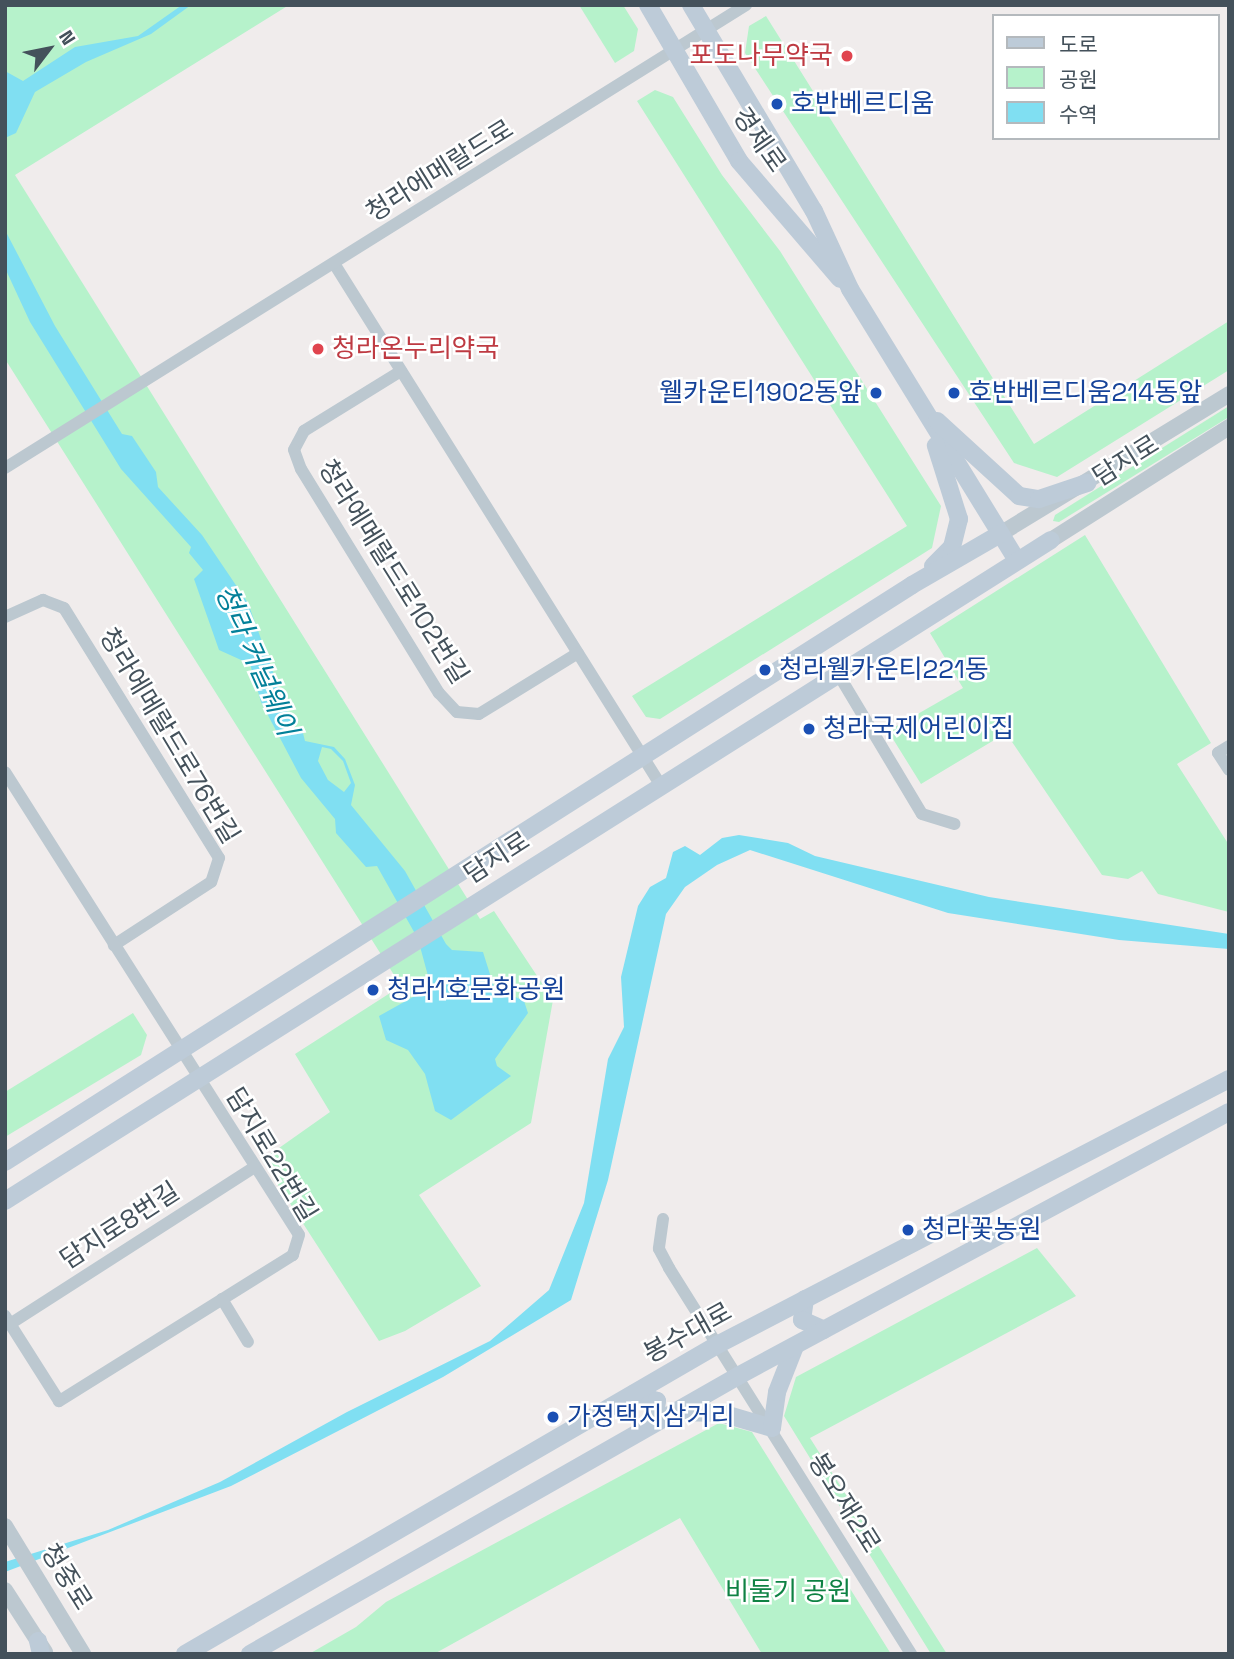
<!DOCTYPE html>
<html>
<head>
<meta charset="utf-8">
<style>
  body { margin:0 }
  #map { position:relative; width:1234px; height:1659px; overflow:hidden; background:#f0ecec; font-family:"Space Grotesk","Noto Sans KR",sans-serif }
  div>[style] { position:absolute }
  .green>* { inset:0; background:#b6f2cb }
  .water>* { inset:0; background:#80dff2 }
  .minor>* { height:12px; margin:-6px; padding:0 6px; transform-origin:6px; border-radius:6px; background:#bcc8d0 }
  .tertiary>* { height:16px; margin:-8px; padding:0 8px; transform-origin:8px; border-radius:8px; background:#bcc8d0 }
  .secondary>* { height:18px; margin:-9px; padding:0 9px; transform-origin:9px; border-radius:9px; background:#bdcbd8 }
  .dots>* { width:19px; height:19px; translate:-50% -50%; box-sizing:border-box; border:4px solid #fff; border-radius:50% }
  span { translate:-50% -50%; white-space:nowrap; text-align:center; line-height:1.15; -webkit-text-stroke:5px #fff; paint-order:stroke }
  .health-label { font-size:26px; color:#be3a42 }
  .right { translate:-100% -50%; text-align:right }
  .left { translate:0 -50%; text-align:left }
  .transit-label { font-size:26px; color:#164399 }
  .street-label { font-size:26px; color:#44515b }
  .park-label { font-size:26px; color:#0f8244 }
  .water-label { font-size:28px; color:#038099; font-style:italic }
  .frame { position:absolute; inset:0; border:7px solid #44515b; pointer-events:none }
  .legend { position:absolute; left:992px; top:14px; width:228px; height:126px; box-sizing:border-box; background:#fff; border:2px solid #b4b9bd; margin:0; padding:9px 12px; list-style:none; font-size:21px; color:#44515b }
  .legend li { display:flex; align-items:center; gap:14px; height:35px }
  .legend b { width:35px; border:2px solid #b4b9bd }
  .north { position:absolute; left:14px; top:14px; width:70px; height:70px; -webkit-text-stroke:5px #fff; paint-order:stroke; rotate:58deg; font-size:19px; font-weight:700; line-height:28px; text-align:center; color:#44515b }
  .north::after { content:''; display:block; margin:auto; width:24px; height:32px; background:#44515b; clip-path:polygon(50% 0,100% 100%,50% 72%,0 100%) }
</style>
</head>
<body>
<div id="map">
  <div class="green">
    <div style="clip-path:polygon(5px 5px,289px 5px,15px 175px,480px 919px,494px 911px,553px 1000px,531px 1123px,419px 1195px,481px 1286px,405px 1331px,379px 1341px,262px 1160px,330px 1112px,295px 1054px,401px 986px,5px 359px)"></div>
    <div style="clip-path:polygon(579px 5px,623px 5px,638px 29px,634px 51px,615px 63px)"></div>
    <div style="clip-path:polygon(766px 16px,1034px 444px,1229px 321px,1229px 370px,1057px 477px,1014px 463px,745px 53px,749px 26px)"></div>
    <div style="clip-path:polygon(655px 90px,673px 97px,722px 175px,780px 251px,941px 506px,932px 548px,660px 719px,646px 717px,632px 696px,907px 526px,637px 101px)"></div>
    <div style="clip-path:polygon(1229px 406px,1229px 417px,1059px 522px,1053px 521px,1055px 515px)"></div>
    <div style="clip-path:polygon(1085px 535px,1211px 743px,1177px 764px,1229px 845px,1229px 912px,1158px 894px,1142px 871px,1128px 879px,1102px 875px,1006px 733px,921px 784px,888px 731px,963px 688px,930px 633px)"></div>
    <div style="clip-path:polygon(133px 1013px,147px 1035px,141px 1055px,5px 1137px,5px 1092px)"></div>
    <div style="clip-path:polygon(1037px 1248px,1076px 1296px,810px 1438px,947px 1654px,931px 1654px,784px 1416px,796px 1377px)"></div>
    <div style="clip-path:polygon(719px 1423px,752px 1432px,891px 1654px,762px 1654px,680px 1518px,434px 1654px,309px 1654px,356px 1627px,386px 1602px)"></div>
  </div>
  <div class="water">
    <div style="clip-path:polygon(182px 5px,191px 5px,151px 34px,86px 62px,35px 92px,16px 133px,5px 138px,5px 71px,23px 81px,75px 47px,138px 36px)"></div>
    <div style="clip-path:polygon(evenodd,5px 230px,55px 326px,122px 434px,132px 436px,156px 472px,158px 487px,202px 535px,248px 603px,295px 733px,303px 733px,305px 741px,334px 747px,345px 759px,355px 785px,351px 805px,405px 871px,446px 944px,452px 950px,483px 952px,494px 987px,524px 1001px,528px 1013px,495px 1059px,497px 1066px,511px 1076px,451px 1120px,435px 1111px,425px 1074px,408px 1050px,386px 1040px,379px 1016px,431px 987px,418px 939px,377px 866px,366px 867px,336px 833px,335px 819px,301px 778px,261px 702px,250px 664px,219px 650px,194px 579px,203px 570px,189px 553px,191px 547px,121px 469px,30px 322px,5px 268px,5px 230px,322px 747px,331px 749px,343px 761px,351px 783px,344px 792px,328px 780px,318px 761px,322px 747px)"></div>
    <div style="clip-path:polygon(739px 835px,788px 843px,815px 856px,989px 897px,1229px 934px,1229px 949px,1119px 940px,948px 913px,750px 850px,717px 865px,685px 887px,666px 914px,608px 1180px,571px 1300px,443px 1377px,231px 1486px,5px 1572px,5px 1562px,108px 1530px,220px 1482px,347px 1412px,490px 1341px,549px 1290px,584px 1203px,608px 1059px,624px 1027px,621px 977px,638px 906px,650px 887px,666px 878px,673px 852px,685px 846px,700px 855px,722px 838px)"></div>
  </div>
  <div class="minor">
    <div style="left:335px;top:265px;width:612px;rotate:57.95deg"></div>
    <div style="left:401px;top:371px;width:114px;rotate:148.3deg"></div>
    <div style="left:304px;top:431px;width:21px;rotate:118deg"></div>
    <div style="left:294px;top:450px;width:20px;rotate:70deg"></div>
    <div style="left:301px;top:469px;width:263px;rotate:58.4deg"></div>
    <div style="left:439px;top:693px;width:26px;rotate:47deg"></div>
    <div style="left:457px;top:712px;width:22px;rotate:5deg"></div>
    <div style="left:479px;top:714px;width:116px;rotate:-31.6deg"></div>
    <div style="left:5px;top:468px;width:874px;rotate:-32deg"></div>
    <div style="left:5px;top:617px;width:42px;rotate:-24.1deg"></div>
    <div style="left:43px;top:600px;width:22px;rotate:21deg"></div>
    <div style="left:64px;top:608px;width:294px;rotate:58.2deg"></div>
    <div style="left:219px;top:858px;width:25px;rotate:108deg"></div>
    <div style="left:211px;top:882px;width:116px;rotate:147deg"></div>
    <div style="left:837px;top:672px;width:165px;rotate:59.1deg"></div>
    <div style="left:922px;top:814px;width:34px;rotate:17deg"></div>
    <div style="left:1229px;top:746px;width:13px;rotate:148deg"></div>
    <div style="left:1218px;top:753px;width:20px;rotate:57deg"></div>
    <div style="left:5px;top:772px;width:548px;rotate:57.58deg"></div>
    <div style="left:299px;top:1235px;width:21px;rotate:107deg"></div>
    <div style="left:293px;top:1255px;width:276px;rotate:148deg"></div>
    <div style="left:59px;top:1401px;width:101px;rotate:-122.4deg"></div>
    <div style="left:663px;top:1219px;width:30px;rotate:98deg"></div>
    <div style="left:659px;top:1249px;width:21px;rotate:62deg"></div>
    <div style="left:669px;top:1268px;width:456px;rotate:57.9deg"></div>
    <div style="left:222px;top:1299px;width:50px;rotate:58.8deg"></div>
    <div style="left:10px;top:1324px;width:291px;rotate:-32.7deg"></div>
  </div>
  <div class="tertiary">
    <div style="left:1000px;top:534px;width:268px;rotate:-31.4deg"></div>
    <div style="left:1051px;top:540px;width:211px;rotate:-32.4deg"></div>
    <div style="left:5px;top:1526px;width:150px;rotate:58.6deg"></div>
    <div style="left:5px;top:1590px;width:74px;rotate:57.2deg"></div>
  </div>
  <div class="secondary">
    <div style="left:648px;top:5px;width:181px;rotate:59.7deg"></div>
    <div style="left:739px;top:161px;width:155px;rotate:49.4deg"></div>
    <div style="left:691px;top:5px;width:240px;rotate:59.2deg"></div>
    <div style="left:814px;top:211px;width:86px;rotate:65.2deg"></div>
    <div style="left:850px;top:289px;width:318px;rotate:58.4deg"></div>
    <div style="left:937px;top:421px;width:111px;rotate:42.4deg"></div>
    <div style="left:1019px;top:496px;width:20px;rotate:9deg"></div>
    <div style="left:1039px;top:499px;width:51px;rotate:-18.4deg"></div>
    <div style="left:933px;top:566px;width:27px;rotate:-45deg"></div>
    <div style="left:952px;top:547px;width:29px;rotate:-76deg"></div>
    <div style="left:959px;top:519px;width:77px;rotate:-107.5deg"></div>
    <div style="left:5px;top:1162px;width:1075px;rotate:-32.46deg"></div>
    <div style="left:912px;top:585px;width:102px;rotate:-30.1deg"></div>
    <div style="left:5px;top:1201px;width:1237px;rotate:-32.29deg"></div>
    <div style="left:805px;top:1299px;width:21px;rotate:98deg"></div>
    <div style="left:802px;top:1320px;width:24px;rotate:24deg"></div>
    <div style="left:633px;top:1394px;width:25px;rotate:16deg"></div>
    <div style="left:657px;top:1401px;width:17px;rotate:97deg"></div>
    <div style="left:655px;top:1418px;width:12px;rotate:132deg"></div>
    <div style="left:675px;top:1412px;width:46px;rotate:1.2deg"></div>
    <div style="left:721px;top:1413px;width:53px;rotate:16.4deg"></div>
    <div style="left:772px;top:1428px;width:36px;rotate:-82deg"></div>
    <div style="left:777px;top:1392px;width:49px;rotate:-68.6deg"></div>
    <div style="left:38px;top:1641px;width:13px;rotate:77deg"></div>
    <div style="left:185px;top:1654px;width:615px;rotate:-30.15deg"></div>
    <div style="left:717px;top:1345px;width:577px;rotate:-27.45deg"></div>
    <div style="left:250px;top:1654px;width:562px;rotate:-29.67deg"></div>
    <div style="left:738px;top:1376px;width:557px;rotate:-28.27deg"></div>
  </div>
  <div class="dots">
    <div style="left:847px;top:56px;background:#e0444e"></div>
    <div style="left:777px;top:104px;background:#1a4fb4"></div>
    <div style="left:318px;top:349px;background:#e0444e"></div>
    <div style="left:876px;top:393px;background:#1a4fb4"></div>
    <div style="left:954px;top:393px;background:#1a4fb4"></div>
    <div style="left:765px;top:670px;background:#1a4fb4"></div>
    <div style="left:809px;top:729px;background:#1a4fb4"></div>
    <div style="left:373px;top:990px;background:#1a4fb4"></div>
    <div style="left:908px;top:1230px;background:#1a4fb4"></div>
    <div style="left:553px;top:1417px;background:#1a4fb4"></div>
  </div>
  <div class="health-label">
    <span class="right" style="left:833px;top:56px">포도나무약국</span>
    <span class="left" style="left:332px;top:349px">청라온누리약국</span>
  </div>
  <div class="transit-label">
    <span class="left" style="left:791px;top:104px">호반베르디움</span>
    <span class="right" style="left:862px;top:393px">웰카운티1902동앞</span>
    <span class="left" style="left:968px;top:393px">호반베르디움214동앞</span>
    <span class="left" style="left:779px;top:670px">청라웰카운티221동</span>
    <span class="left" style="left:823px;top:729px">청라국제어린이집</span>
    <span class="left" style="left:387px;top:990px">청라1호문화공원</span>
    <span class="left" style="left:922px;top:1230px">청라꽃농원</span>
    <span class="left" style="left:567px;top:1417px">가정택지삼거리</span>
  </div>
  <div class="street-label">
    <span style="left:759px;top:140px;rotate:55deg">경제로</span>
    <span style="left:440px;top:171px;rotate:-32deg">청라에메랄드로</span>
    <span style="left:1126px;top:461px;rotate:-32deg">담지로</span>
    <span style="left:393px;top:572px;rotate:58deg">청라에메랄드로102번길</span>
    <span style="left:169px;top:736px;rotate:59deg">청라에메랄드로76번길</span>
    <span style="left:497px;top:858px;rotate:-33deg">담지로</span>
    <span style="left:271px;top:1155px;rotate:59deg">담지로22번길</span>
    <span style="left:120px;top:1226px;rotate:-33deg">담지로8번길</span>
    <span style="left:688px;top:1333px;rotate:-29deg">봉수대로</span>
    <span style="left:844px;top:1503px;rotate:58deg">봉오재2로</span>
    <span style="left:66px;top:1577px;rotate:58deg">청중로</span>
  </div>
  <div class="park-label">
    <span style="left:788px;top:1592px">비둘기 공원</span>
  </div>
  <div class="water-label">
    <span style="left:257px;top:660px;rotate:66deg">청라 커널웨이</span>
  </div>
  <div class="frame"></div>
  <ul class="legend">
  <li><b style="height:9px;background:#bdcbd8"></b>도로</li>
  <li><b style="height:19px;background:#b6f2cb"></b>공원</li>
  <li><b style="height:19px;background:#80dff2"></b>수역</li>
  </ul>
  <div class="north">N</div>
</div>
</body>
</html>
